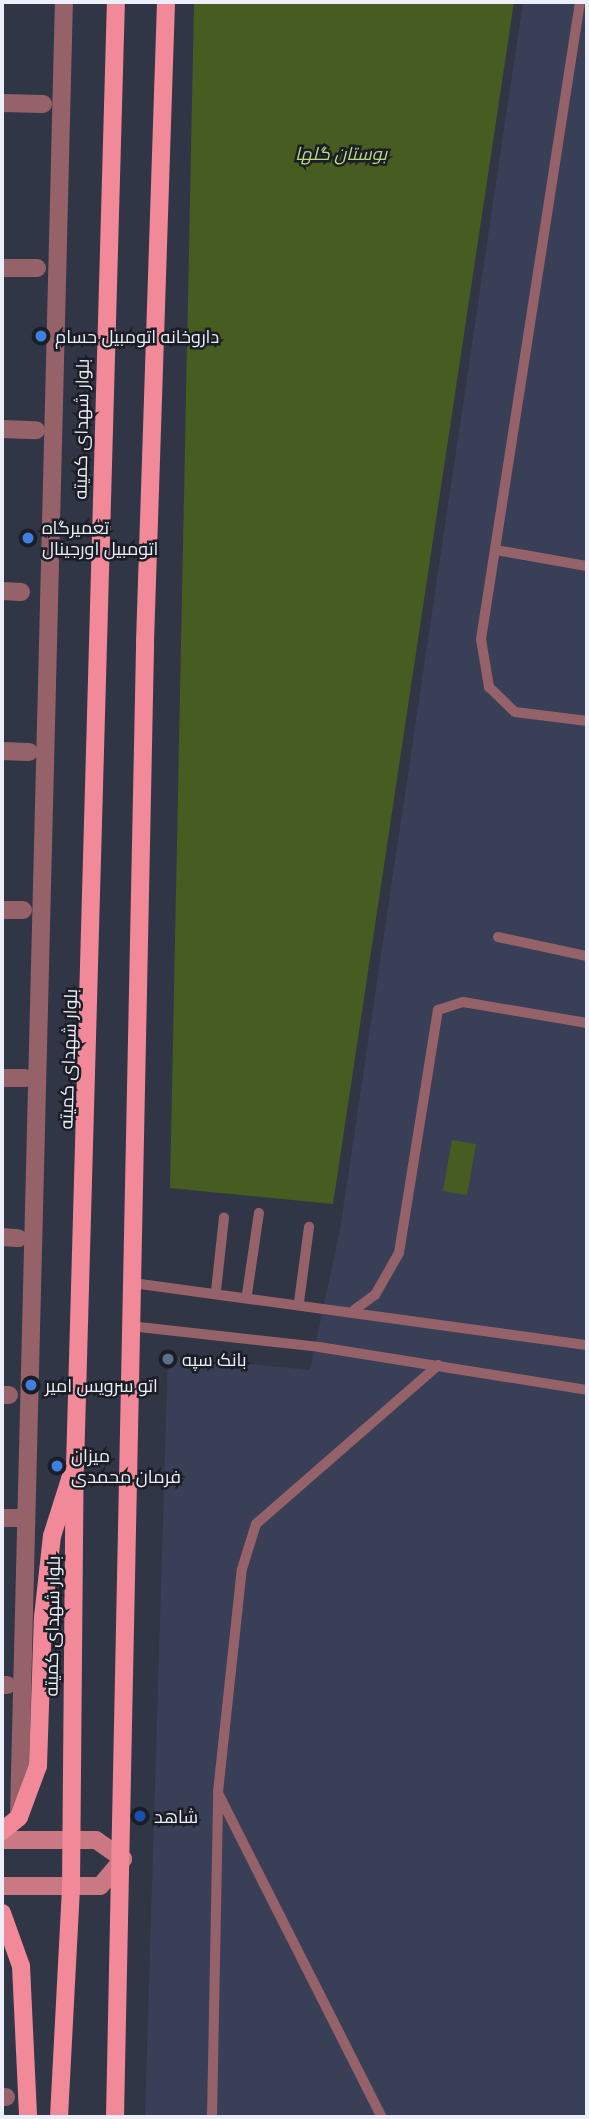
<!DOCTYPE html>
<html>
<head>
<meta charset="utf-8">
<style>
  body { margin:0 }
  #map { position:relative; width:589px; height:2119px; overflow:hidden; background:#313647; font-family:"PT Serif",Cairo,serif }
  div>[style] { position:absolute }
  .built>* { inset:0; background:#393f56 }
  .green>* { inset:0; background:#475c21 }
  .service>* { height:10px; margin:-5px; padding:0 5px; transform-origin:5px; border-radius:5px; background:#966269 }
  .minor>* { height:18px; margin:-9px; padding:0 9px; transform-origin:9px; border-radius:9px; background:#966269 }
  .tertiary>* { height:18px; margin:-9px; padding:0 9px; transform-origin:9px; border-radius:9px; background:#966269 }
  .secondary>* { height:18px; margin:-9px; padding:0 9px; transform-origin:9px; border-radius:9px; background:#ca7884 }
  .primary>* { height:18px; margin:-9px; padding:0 9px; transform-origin:9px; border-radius:9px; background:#f28999 }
  .dots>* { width:19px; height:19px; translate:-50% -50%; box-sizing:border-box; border:4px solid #1c1e26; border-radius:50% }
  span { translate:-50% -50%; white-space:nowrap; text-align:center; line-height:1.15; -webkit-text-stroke:5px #1c1e26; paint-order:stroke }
  .park-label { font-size:18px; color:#b9db81; font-style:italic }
  .poi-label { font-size:18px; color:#eceffa }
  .left { translate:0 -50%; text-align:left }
  .street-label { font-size:18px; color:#eceffa }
  .frame { position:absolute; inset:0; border:4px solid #eceffa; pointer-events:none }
</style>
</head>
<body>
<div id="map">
  <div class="built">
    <div style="clip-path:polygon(523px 2px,587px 2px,587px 2117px,145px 2117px,168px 1356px,310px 1370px,340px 1230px)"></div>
  </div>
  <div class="green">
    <div style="clip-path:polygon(194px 2px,514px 2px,333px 1204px,170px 1188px)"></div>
    <div style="clip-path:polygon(452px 1140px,476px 1144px,467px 1195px,443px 1191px)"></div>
  </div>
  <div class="service">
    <div style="left:580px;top:2px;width:645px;rotate:98.83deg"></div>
    <div style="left:481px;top:639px;width:49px;rotate:80.5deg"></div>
    <div style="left:489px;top:687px;width:36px;rotate:44deg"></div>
    <div style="left:515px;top:712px;width:73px;rotate:7.1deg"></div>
    <div style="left:496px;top:550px;width:92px;rotate:10deg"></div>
    <div style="left:498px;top:937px;width:91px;rotate:12.1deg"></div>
    <div style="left:133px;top:1283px;width:458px;rotate:7.8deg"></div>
    <div style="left:216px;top:1291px;width:74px;rotate:-83.8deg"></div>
    <div style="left:247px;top:1294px;width:82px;rotate:-81.6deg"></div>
    <div style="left:299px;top:1302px;width:76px;rotate:-82.4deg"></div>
    <div style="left:354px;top:1310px;width:26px;rotate:-36deg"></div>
    <div style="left:375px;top:1295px;width:48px;rotate:-60.3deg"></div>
    <div style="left:399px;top:1253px;width:246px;rotate:-80.9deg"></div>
    <div style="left:438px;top:1010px;width:26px;rotate:-18deg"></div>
    <div style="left:463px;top:1002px;width:126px;rotate:9.6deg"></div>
    <div style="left:130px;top:1326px;width:190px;rotate:6.3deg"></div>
    <div style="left:319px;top:1347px;width:271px;rotate:9.1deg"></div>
    <div style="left:219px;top:1795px;width:361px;rotate:63.2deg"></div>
    <div style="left:212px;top:2117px;width:325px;rotate:-88.9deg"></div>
    <div style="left:218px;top:1792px;width:224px;rotate:-83.9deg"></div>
    <div style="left:242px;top:1569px;width:47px;rotate:-72.7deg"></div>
    <div style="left:256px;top:1524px;width:242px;rotate:-41.1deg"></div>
  </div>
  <div class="minor">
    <div style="left:2px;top:103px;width:41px;rotate:1.4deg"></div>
    <div style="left:2px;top:268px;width:35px"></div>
    <div style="left:2px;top:429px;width:34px;rotate:2deg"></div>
    <div style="left:2px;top:591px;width:19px;rotate:3deg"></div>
    <div style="left:2px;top:751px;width:27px;rotate:2deg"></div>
    <div style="left:2px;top:910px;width:21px"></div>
    <div style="left:2px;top:1078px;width:23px"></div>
    <div style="left:2px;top:1237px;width:16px;rotate:4deg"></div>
    <div style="left:2px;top:1395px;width:7px"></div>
    <div style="left:2px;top:1518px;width:24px"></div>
    <div style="left:2px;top:1685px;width:5px"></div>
    <div style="left:2px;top:2097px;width:4px"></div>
  </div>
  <div class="tertiary">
    <div style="left:19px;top:1814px;width:1813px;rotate:-88.58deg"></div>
  </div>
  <div class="secondary">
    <div style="left:2px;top:1840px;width:94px"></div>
    <div style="left:96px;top:1840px;width:33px;rotate:35deg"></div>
    <div style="left:123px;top:1859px;width:35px;rotate:130deg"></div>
    <div style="left:100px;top:1886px;width:98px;rotate:180deg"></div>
  </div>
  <div class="primary">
    <div style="left:2px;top:1831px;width:22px;rotate:-39deg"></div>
    <div style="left:19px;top:1817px;width:54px;rotate:-69.6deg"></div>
    <div style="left:38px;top:1766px;width:149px;rotate:-88.1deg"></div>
    <div style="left:43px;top:1617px;width:81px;rotate:-83.7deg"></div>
    <div style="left:52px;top:1536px;width:66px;rotate:-72.4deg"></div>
    <div style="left:2px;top:1913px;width:56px;rotate:70.3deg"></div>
    <div style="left:21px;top:1966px;width:151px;rotate:87.3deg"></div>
    <div style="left:59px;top:2117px;width:231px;rotate:-87deg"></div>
    <div style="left:71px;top:1886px;width:419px;rotate:-89.5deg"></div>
    <div style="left:75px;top:1467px;width:1466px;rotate:-88.4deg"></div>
    <div style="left:115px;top:2117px;width:1475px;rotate:-88.83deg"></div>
    <div style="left:145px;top:642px;width:640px;rotate:-88.12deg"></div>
  </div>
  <div class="dots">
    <div style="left:41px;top:336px;background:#3f7fe0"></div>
    <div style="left:28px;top:538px;background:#3f7fe0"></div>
    <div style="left:168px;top:1359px;background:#5c6f8a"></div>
    <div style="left:31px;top:1385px;background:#3f7fe0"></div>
    <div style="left:57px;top:1466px;background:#3f7fe0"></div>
    <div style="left:140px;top:1816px;background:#1a4fb4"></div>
  </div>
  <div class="park-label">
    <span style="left:341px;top:153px">بوستان گلها</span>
  </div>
  <div class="poi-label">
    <span class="left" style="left:55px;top:336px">داروخانه اتومبیل حسام</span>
    <span class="left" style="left:42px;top:538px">تعمیرگاه<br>اتومبیل اورجینال</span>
    <span class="left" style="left:182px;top:1359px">بانک سپه</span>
    <span class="left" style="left:45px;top:1385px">اتو سرویس امیر</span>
    <span class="left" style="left:71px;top:1466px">میزان<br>فرمان محمدی</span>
    <span class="left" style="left:154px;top:1816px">شاهد</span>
  </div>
  <div class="street-label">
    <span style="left:81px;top:429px;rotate:-89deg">بلوار شهدای کمیته</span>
    <span style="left:68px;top:1059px;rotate:-88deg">بلوار شهدای کمیته</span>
    <span style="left:52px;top:1626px;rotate:-89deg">بلوار شهدای کمیته</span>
  </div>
  <div class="frame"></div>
</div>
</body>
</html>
